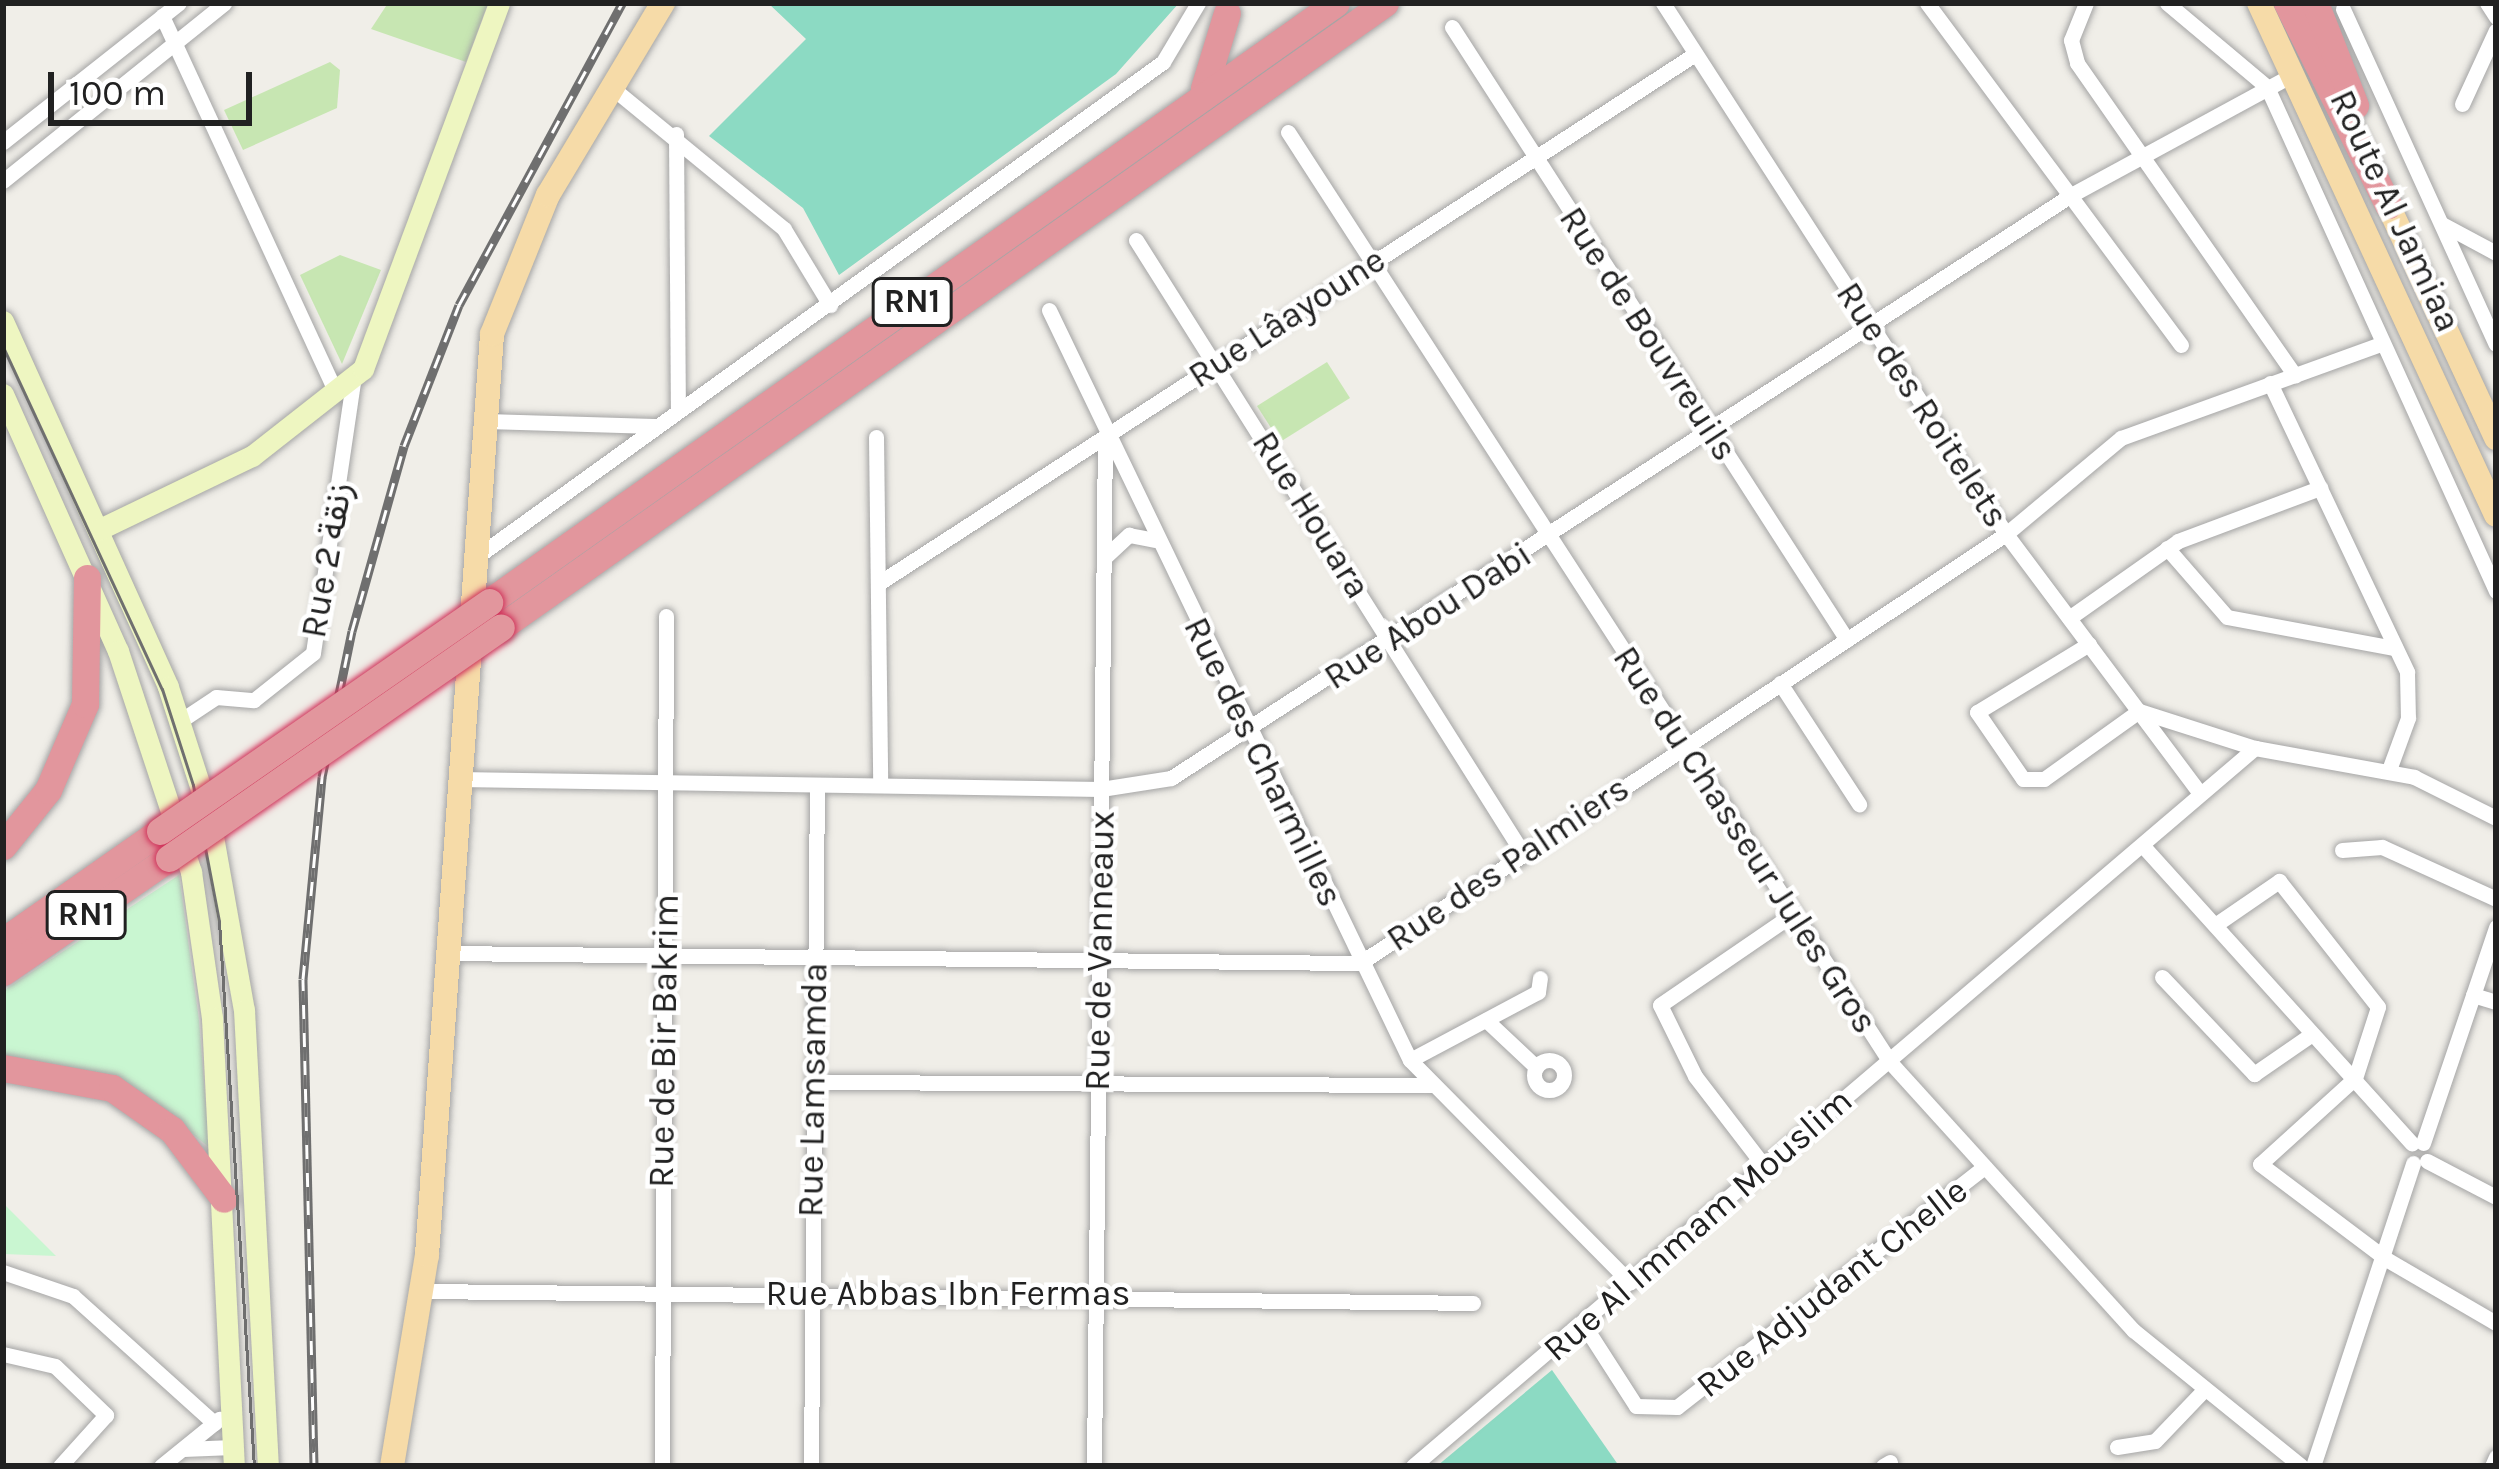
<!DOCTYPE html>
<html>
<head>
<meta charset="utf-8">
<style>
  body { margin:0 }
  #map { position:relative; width:2499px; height:1469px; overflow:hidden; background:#f0eee8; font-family:Karla,"Noto Sans Arabic",sans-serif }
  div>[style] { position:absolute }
  .grass>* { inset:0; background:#c7e6b2 }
  .park>* { inset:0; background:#c9f6d1 }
  .pitch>* { inset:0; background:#8cdac3 }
  .roads { filter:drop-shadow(0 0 3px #a5a5a5) drop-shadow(0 0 3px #a5a5a5) }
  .street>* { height:15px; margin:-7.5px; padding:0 7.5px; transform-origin:7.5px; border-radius:7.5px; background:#fff }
  .street>.ring { margin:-7.5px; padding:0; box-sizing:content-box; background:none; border:15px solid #fff; border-radius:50% }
  .secondary>* { height:21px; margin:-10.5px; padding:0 10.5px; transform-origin:10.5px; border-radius:10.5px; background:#eef6c1 }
  .primary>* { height:24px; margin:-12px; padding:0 12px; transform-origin:12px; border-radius:12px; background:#f6dba8 }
  .highway>* { height:27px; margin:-13.5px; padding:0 13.5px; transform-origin:13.5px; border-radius:13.5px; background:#e2969d }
  .tram>* { height:3px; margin:-1.5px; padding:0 1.5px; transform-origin:1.5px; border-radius:1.5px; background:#6f6f6f }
  .rail>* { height:9px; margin-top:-4.5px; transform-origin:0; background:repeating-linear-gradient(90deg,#fff 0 14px,#6f6f6f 0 28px); box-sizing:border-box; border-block:3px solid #6f6f6f }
  .bridges { filter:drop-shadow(0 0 3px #d0345b) drop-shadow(0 0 3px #d0345b) }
  .highway-bridge>* { height:27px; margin:-13.5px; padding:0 13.5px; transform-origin:13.5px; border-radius:13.5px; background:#e2969d }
  span { translate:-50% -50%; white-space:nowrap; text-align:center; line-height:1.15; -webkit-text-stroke:9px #fff; paint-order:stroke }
  .shield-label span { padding:3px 9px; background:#fff; border:3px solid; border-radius:9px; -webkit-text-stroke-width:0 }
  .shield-label { font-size:33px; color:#212121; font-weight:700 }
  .street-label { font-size:36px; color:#212121 }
  .frame { position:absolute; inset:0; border:6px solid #212121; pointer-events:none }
  .scale { position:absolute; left:48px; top:72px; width:204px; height:54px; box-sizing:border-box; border:6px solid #212121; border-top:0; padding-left:15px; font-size:36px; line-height:42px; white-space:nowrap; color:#212121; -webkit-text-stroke:9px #fff; paint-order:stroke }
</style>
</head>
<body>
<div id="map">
  <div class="grass">
    <div style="clip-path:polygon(388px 3px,488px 3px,466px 62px,371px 29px)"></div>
    <div style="clip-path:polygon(330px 62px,340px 70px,337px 108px,243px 150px,224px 110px)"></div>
    <div style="clip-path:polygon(340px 255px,381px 270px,342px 364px,300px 275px)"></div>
    <div style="clip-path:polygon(1327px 362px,1350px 398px,1280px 442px,1257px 406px)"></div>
  </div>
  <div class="park">
    <div style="clip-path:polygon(179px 875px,199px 1020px,209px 1147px,121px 1078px,3px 1056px,3px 991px)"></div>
    <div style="clip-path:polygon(3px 1203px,56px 1256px,3px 1254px)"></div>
  </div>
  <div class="pitch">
    <div style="clip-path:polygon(768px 3px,1179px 3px,1116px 74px,839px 275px,803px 208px,709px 136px,806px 39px)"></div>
    <div style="clip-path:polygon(1552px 1370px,1619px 1466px,1437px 1466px)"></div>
  </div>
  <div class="roads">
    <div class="street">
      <div style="left:1663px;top:3px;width:632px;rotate:57.14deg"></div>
      <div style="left:2006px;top:534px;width:324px;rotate:53.2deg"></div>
      <div style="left:1927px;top:3px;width:426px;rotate:53.4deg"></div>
      <div style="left:2086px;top:3px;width:40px;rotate:112deg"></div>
      <div style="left:2071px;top:40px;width:24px;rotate:75deg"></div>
      <div style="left:2077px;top:63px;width:381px;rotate:55.1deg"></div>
      <div style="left:2167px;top:3px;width:131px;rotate:40deg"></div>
      <div style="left:2267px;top:87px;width:554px;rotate:65.56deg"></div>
      <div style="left:2487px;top:3px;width:17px;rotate:57deg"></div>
      <div style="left:2343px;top:9px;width:368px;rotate:65.5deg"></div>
      <div style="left:162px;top:16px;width:415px;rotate:65.2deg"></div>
      <div style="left:1452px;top:27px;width:729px;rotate:57.2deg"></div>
      <div style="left:610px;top:86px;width:225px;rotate:39.4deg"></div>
      <div style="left:784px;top:229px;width:89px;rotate:58.8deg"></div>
      <div style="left:2462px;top:104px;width:81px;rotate:-65.3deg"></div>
      <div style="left:1288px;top:132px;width:1108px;rotate:57.08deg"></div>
      <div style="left:1890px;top:1062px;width:362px;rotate:47.8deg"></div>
      <div style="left:2133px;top:1330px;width:216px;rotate:39deg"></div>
      <div style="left:676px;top:134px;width:277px;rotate:89.6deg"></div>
      <div style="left:3px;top:142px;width:224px;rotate:-38.3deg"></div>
      <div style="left:3px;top:181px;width:284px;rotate:-38.8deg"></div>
      <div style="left:2442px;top:224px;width:61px;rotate:28.2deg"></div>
      <div style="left:1136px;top:240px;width:724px;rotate:57.76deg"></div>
      <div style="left:1049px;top:310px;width:832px;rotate:64.3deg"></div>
      <div style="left:1410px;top:1060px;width:313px;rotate:45.3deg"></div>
      <div style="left:2270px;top:383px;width:320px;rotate:64.6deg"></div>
      <div style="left:2407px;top:672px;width:46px;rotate:88.8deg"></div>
      <div style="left:2408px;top:718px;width:55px;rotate:110.1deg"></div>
      <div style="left:485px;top:421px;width:170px;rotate:1.7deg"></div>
      <div style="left:876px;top:437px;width:347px;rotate:89.3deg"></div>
      <div style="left:2167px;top:548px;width:91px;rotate:49deg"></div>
      <div style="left:2227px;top:617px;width:171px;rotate:10.5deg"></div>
      <div style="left:1105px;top:557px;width:33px;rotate:-43deg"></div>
      <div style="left:1129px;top:535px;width:26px;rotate:11deg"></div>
      <div style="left:475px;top:558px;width:848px;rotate:-35.79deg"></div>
      <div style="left:1163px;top:62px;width:69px;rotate:-59.3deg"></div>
      <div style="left:879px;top:583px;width:972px;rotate:-32.95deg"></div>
      <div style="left:2069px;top:618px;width:133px;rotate:-35.2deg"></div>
      <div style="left:2178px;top:541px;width:152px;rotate:-20.5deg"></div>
      <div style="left:2089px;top:644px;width:131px;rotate:148.7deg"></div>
      <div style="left:1977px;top:712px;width:81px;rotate:55.5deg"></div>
      <div style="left:2023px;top:779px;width:21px"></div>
      <div style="left:2044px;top:779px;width:117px;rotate:-35.6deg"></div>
      <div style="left:2139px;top:711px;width:122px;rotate:17.7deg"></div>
      <div style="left:2255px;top:748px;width:162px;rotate:10.3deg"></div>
      <div style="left:2414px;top:777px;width:92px;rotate:26.6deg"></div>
      <div style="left:1780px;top:683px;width:145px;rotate:56.9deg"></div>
      <div style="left:180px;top:721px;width:43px;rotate:-33.7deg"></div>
      <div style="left:216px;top:697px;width:38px;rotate:5deg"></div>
      <div style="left:254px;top:700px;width:75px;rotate:-38.5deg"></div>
      <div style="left:313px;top:653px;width:275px;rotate:-81.6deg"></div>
      <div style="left:457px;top:779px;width:644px;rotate:0.89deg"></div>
      <div style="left:1101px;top:789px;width:71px;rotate:-8.9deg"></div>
      <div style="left:1171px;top:778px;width:1072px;rotate:-32.93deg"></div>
      <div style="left:2071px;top:195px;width:251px;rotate:-28.5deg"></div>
      <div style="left:2143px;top:846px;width:401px;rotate:47.9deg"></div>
      <div style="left:2342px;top:850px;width:40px;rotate:-4.3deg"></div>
      <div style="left:2382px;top:847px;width:125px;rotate:24.5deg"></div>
      <div style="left:2215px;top:925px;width:78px;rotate:-34.5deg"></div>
      <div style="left:2279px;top:881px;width:160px;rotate:51.8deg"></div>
      <div style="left:2378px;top:1007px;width:75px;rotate:107.9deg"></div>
      <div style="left:2355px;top:1078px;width:128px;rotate:137.8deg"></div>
      <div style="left:2260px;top:1164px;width:158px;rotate:37deg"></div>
      <div style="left:2386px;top:1259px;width:127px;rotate:30.2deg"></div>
      <div style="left:445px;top:953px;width:915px;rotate:0.63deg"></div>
      <div style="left:1360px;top:963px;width:775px;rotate:-33.59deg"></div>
      <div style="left:2006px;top:534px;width:150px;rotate:-39.9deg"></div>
      <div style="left:2121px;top:438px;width:276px;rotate:-19.9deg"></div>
      <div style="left:2162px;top:977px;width:134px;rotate:46.5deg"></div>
      <div style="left:2254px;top:1074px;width:70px;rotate:-34.6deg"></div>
      <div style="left:2473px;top:995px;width:24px;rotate:17deg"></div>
      <div style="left:1486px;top:1020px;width:69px;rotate:43.2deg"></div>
      <div class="ring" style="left:1534px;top:1060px;width:15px;height:15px"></div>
      <div style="left:1410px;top:1060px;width:145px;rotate:-28deg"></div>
      <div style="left:1538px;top:992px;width:14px;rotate:-82deg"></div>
      <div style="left:815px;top:1082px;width:617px;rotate:0.28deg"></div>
      <div style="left:2423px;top:1143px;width:228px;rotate:-71.3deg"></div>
      <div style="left:2427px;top:1161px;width:78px;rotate:27.6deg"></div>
      <div style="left:1764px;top:1166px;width:113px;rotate:-127.5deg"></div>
      <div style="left:1695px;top:1076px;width:79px;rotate:-116.2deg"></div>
      <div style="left:1660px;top:1005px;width:158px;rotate:-34.4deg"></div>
      <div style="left:3px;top:1272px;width:74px;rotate:18.9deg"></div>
      <div style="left:73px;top:1296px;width:190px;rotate:42deg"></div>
      <div style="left:423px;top:1291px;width:1050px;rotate:0.65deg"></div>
      <div style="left:1584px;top:1325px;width:96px;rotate:57.3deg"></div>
      <div style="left:1636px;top:1406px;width:41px;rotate:1.4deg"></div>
      <div style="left:1677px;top:1407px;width:387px;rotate:-38deg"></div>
      <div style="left:3px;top:1354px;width:53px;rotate:13deg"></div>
      <div style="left:55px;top:1366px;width:71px;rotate:43.9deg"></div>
      <div style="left:106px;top:1415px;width:69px;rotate:132deg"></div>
      <div style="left:2117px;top:1447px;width:38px;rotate:-9deg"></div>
      <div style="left:2155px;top:1441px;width:66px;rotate:-46.2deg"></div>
      <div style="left:183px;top:1449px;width:50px;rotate:-2.3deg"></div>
      <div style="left:161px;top:1466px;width:75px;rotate:-39deg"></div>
      <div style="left:662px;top:1466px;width:850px;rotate:-89.73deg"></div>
      <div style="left:811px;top:1466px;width:681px;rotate:-89.5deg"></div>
      <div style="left:1094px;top:1466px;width:1027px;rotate:-89.39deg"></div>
      <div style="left:1413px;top:1466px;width:1107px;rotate:-40.46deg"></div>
      <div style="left:1883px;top:1466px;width:8px;rotate:-30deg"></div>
      <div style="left:2313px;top:1466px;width:319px;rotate:-71.7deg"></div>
      <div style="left:2492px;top:1466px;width:10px;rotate:-66deg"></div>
    </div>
    <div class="secondary">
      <div style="left:3px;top:321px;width:401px;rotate:65.7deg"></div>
      <div style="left:168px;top:687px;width:133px;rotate:72.1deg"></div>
      <div style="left:209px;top:814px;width:199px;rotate:79.9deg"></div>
      <div style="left:244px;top:1010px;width:457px;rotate:87deg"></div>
      <div style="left:3px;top:394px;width:282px;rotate:65.9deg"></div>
      <div style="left:118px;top:651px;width:233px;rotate:71.7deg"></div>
      <div style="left:191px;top:872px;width:148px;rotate:81.8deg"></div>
      <div style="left:212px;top:1018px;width:449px;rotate:87.2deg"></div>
      <div style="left:98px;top:530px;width:171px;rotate:-25.7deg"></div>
      <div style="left:252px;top:456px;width:141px;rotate:-38.1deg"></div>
      <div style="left:363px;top:369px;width:390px;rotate:-69.6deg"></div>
    </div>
    <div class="primary">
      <div style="left:2259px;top:3px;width:564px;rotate:65.16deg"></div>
      <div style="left:2388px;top:205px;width:257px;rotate:65.1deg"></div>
      <div style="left:392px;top:1466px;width:214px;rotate:-80.6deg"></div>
      <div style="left:427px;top:1255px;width:923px;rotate:-85.96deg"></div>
      <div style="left:492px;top:334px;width:150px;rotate:-68.1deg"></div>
      <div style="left:548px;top:195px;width:224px;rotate:-59.1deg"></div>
    </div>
    <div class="highway">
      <div style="left:2287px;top:3px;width:226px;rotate:63.4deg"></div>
      <div style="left:2315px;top:3px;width:110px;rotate:68.6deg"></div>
      <div style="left:1204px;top:88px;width:78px;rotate:-73deg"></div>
      <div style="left:489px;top:602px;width:1037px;rotate:-35.27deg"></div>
      <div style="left:501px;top:627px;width:1082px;rotate:-35.22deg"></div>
      <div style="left:3px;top:846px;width:72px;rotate:-51.2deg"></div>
      <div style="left:48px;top:790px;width:94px;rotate:-66.7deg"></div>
      <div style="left:85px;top:704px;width:126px;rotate:-89.1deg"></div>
      <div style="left:3px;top:941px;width:192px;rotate:-35deg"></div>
      <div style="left:3px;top:972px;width:201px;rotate:-34.5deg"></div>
      <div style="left:3px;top:1068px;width:111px;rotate:10.4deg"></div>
      <div style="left:112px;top:1088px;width:73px;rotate:35deg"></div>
      <div style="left:172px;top:1130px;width:86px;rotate:53deg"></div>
    </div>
  </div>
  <div class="tram">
    <div style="left:3px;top:347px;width:377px;rotate:65.1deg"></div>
    <div style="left:162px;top:689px;width:101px;rotate:72.1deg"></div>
    <div style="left:193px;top:785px;width:138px;rotate:79.2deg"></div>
    <div style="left:219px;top:921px;width:546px;rotate:86.33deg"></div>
  </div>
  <div class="rail">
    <div style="left:314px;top:1466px;width:487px;rotate:-91.3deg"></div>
    <div style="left:303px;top:979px;width:203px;rotate:-84.6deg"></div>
    <div style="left:322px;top:777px;width:149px;rotate:-78.4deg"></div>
    <div style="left:352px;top:631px;width:192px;rotate:-74.3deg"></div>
    <div style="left:404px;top:446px;width:151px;rotate:-68.7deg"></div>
    <div style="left:459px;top:305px;width:343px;rotate:-61.6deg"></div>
  </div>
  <div class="bridges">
    <div class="highway-bridge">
      <div style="left:160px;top:831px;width:401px;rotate:-34.8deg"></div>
      <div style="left:169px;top:858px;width:404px;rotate:-34.8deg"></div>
    </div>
  </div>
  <div class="shield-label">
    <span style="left:912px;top:302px">RN1</span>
    <span style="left:86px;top:915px">RN1</span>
  </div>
  <div class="street-label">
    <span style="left:2395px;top:211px;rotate:65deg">Route Al Jamiaa</span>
    <span style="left:1287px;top:318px;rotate:-33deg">Rue Lâayoune</span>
    <span style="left:1648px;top:334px;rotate:57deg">Rue de Bouvreuils</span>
    <span style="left:1922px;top:405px;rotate:57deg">Rue des Roitelets</span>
    <span style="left:1311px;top:515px;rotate:58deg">Rue Houara</span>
    <span style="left:327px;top:560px;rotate:-80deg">Rue 2 زنقة</span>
    <span style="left:1428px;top:616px;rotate:-33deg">Rue Abou Dabi</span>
    <span style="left:1263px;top:762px;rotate:64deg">Rue des Charmilles</span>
    <span style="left:1745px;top:840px;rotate:57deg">Rue du Chasseur Jules Gros</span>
    <span style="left:1508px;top:864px;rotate:-34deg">Rue des Palmiers</span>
    <span style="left:1100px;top:951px;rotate:-89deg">Rue de Vanneaux</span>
    <span style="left:664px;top:1041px;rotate:-89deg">Rue de Bir Bakrim</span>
    <span style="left:813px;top:1090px;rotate:-89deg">Rue Lamsamda</span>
    <span style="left:1698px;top:1225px;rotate:-41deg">Rue Al Immam Mouslim</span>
    <span style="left:1832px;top:1288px;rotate:-38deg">Rue Adjudant Chelle</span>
    <span style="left:948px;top:1294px">Rue Abbas Ibn Fermas</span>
  </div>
  <div class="frame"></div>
  <div class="scale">100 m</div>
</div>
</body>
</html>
